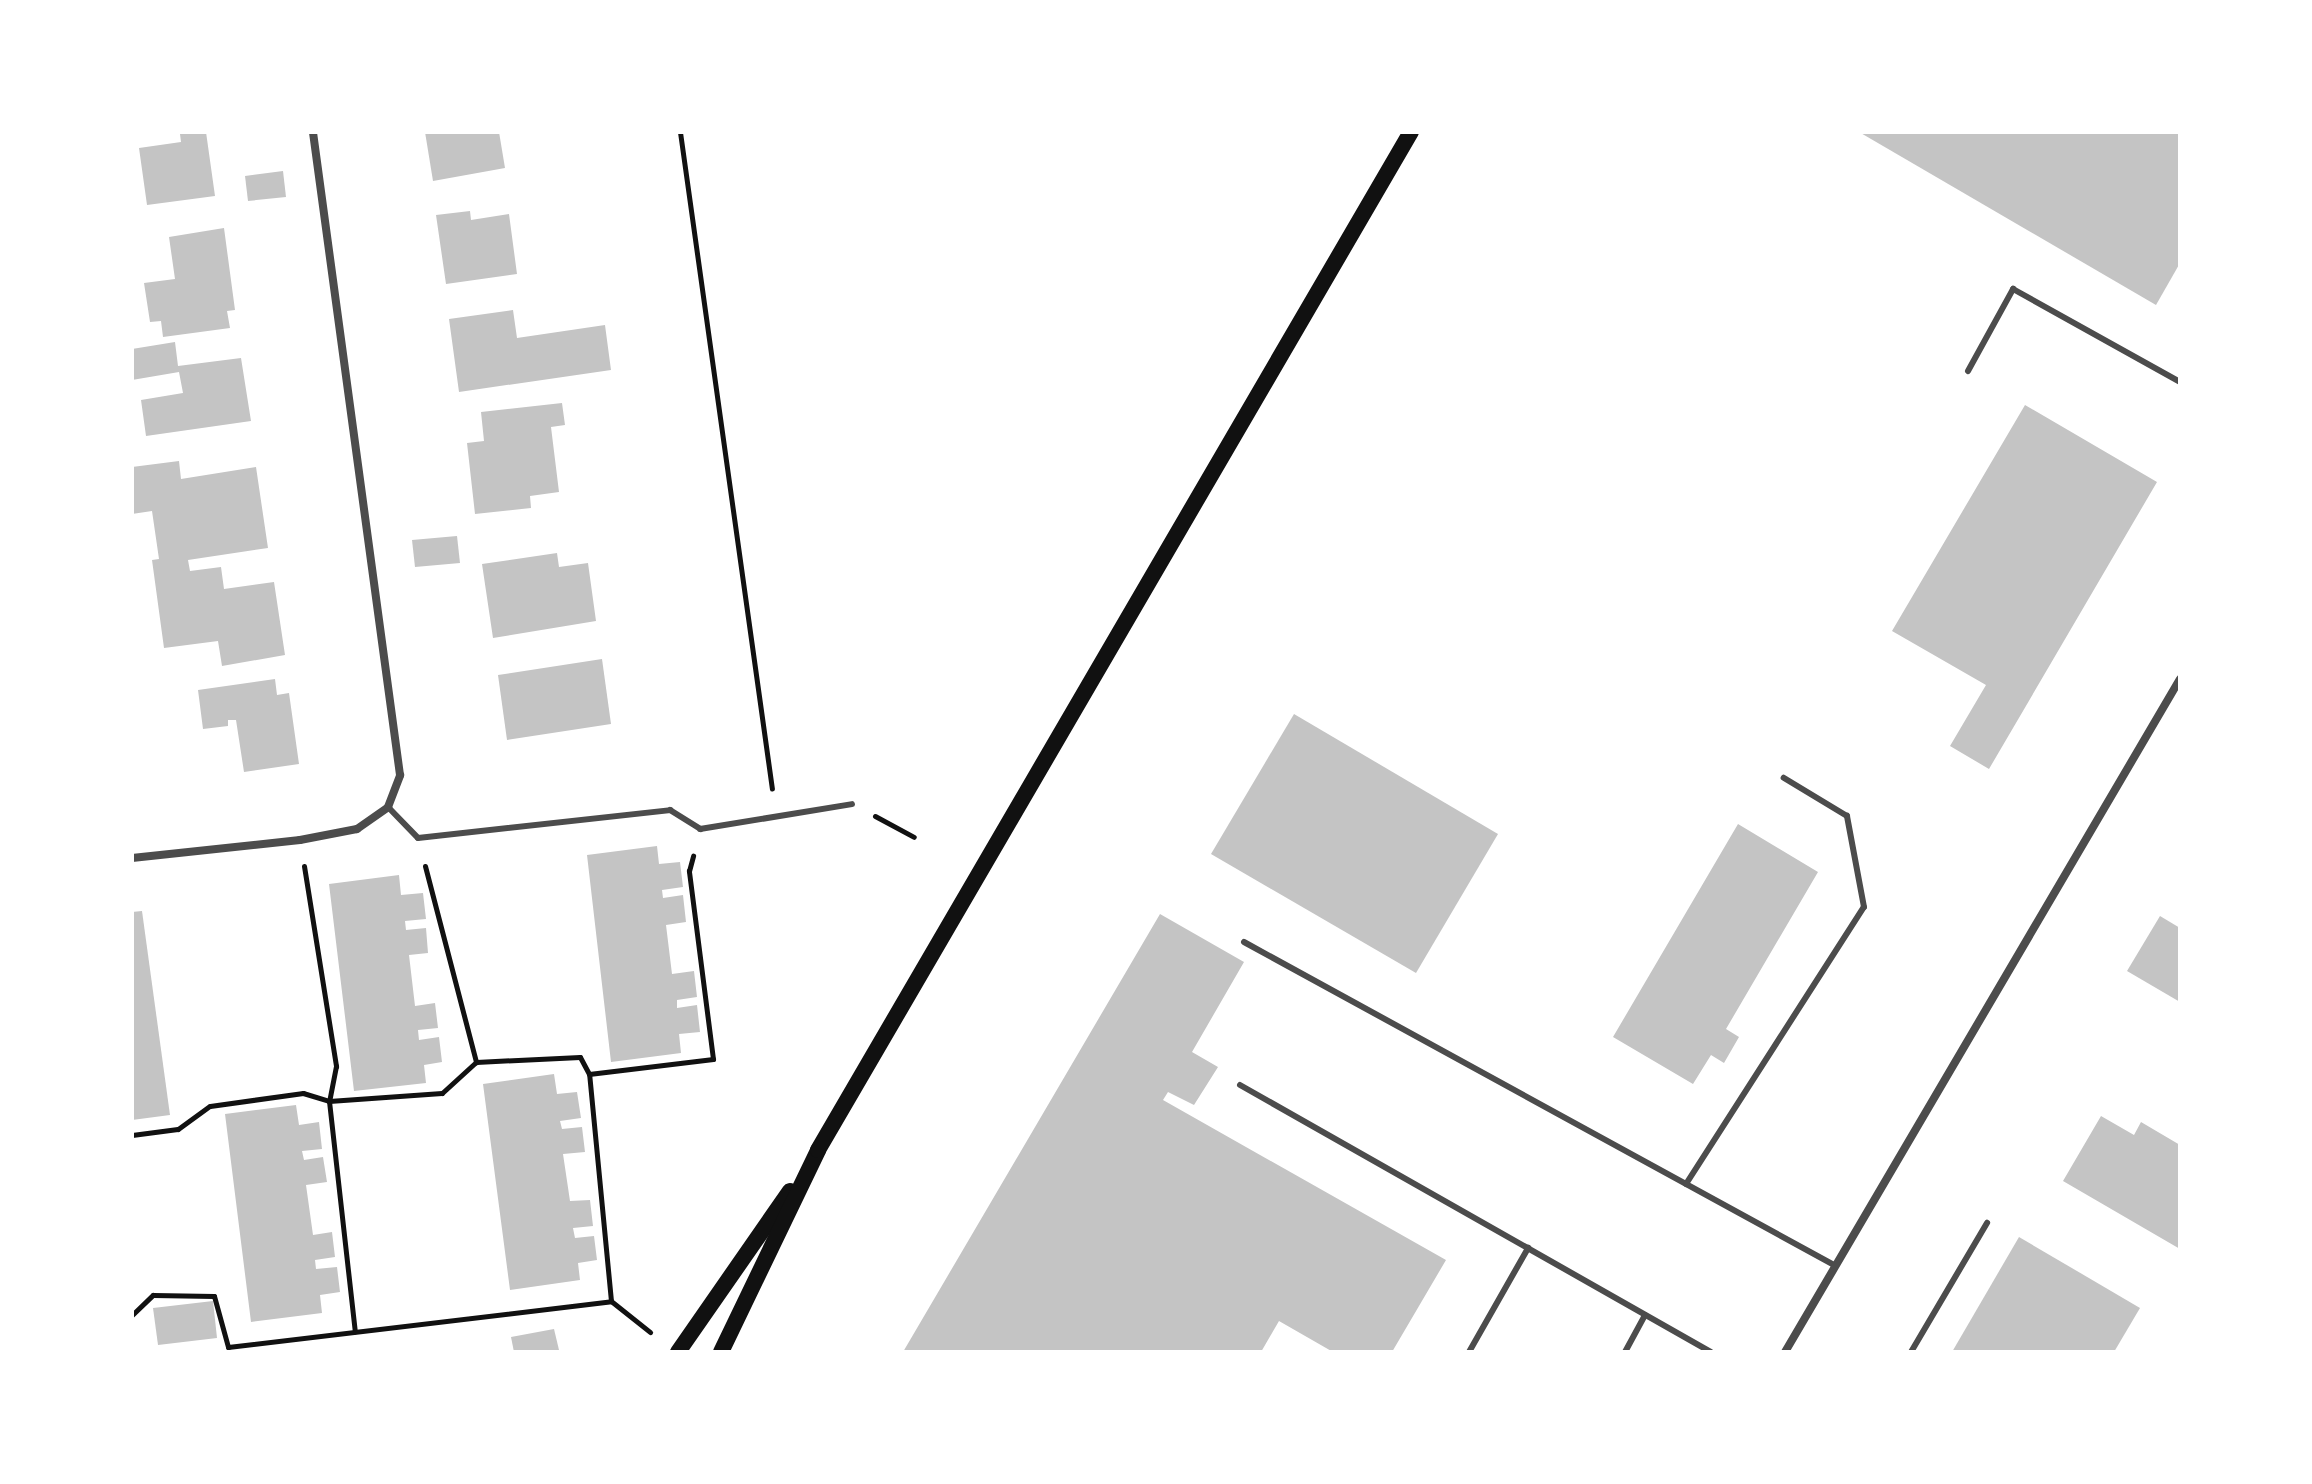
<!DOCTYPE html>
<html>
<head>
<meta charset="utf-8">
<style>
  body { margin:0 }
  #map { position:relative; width:2312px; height:1484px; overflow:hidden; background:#fff; font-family:"Archivo Narrow",sans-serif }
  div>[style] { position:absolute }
  .building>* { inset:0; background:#c4c4c4 }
  .path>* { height:5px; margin:-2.5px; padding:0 2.5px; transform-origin:2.5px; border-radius:2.5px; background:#111 }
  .service>* { height:6px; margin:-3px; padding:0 3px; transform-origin:3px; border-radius:3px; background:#4c4c4c }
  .minor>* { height:8px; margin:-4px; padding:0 4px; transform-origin:4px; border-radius:4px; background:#4c4c4c }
  .secondary>* { height:16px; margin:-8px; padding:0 8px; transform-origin:8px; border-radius:8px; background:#111 }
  span { translate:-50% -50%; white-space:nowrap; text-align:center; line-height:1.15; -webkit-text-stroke:7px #fff; paint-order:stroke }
  .frame { position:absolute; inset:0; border:134px solid #fff; pointer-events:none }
</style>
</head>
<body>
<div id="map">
  <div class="building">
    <div style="clip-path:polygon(206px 132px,215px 196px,147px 205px,139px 148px,181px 142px,180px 134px)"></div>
    <div style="clip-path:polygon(425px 132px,499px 132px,505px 168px,433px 181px)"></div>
    <div style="clip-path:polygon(1859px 132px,2180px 132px,2180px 263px,2156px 305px)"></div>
    <div style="clip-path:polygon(283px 171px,286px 197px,248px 201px,245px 176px)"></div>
    <div style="clip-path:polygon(470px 211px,471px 220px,509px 214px,517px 274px,446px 284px,436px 215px)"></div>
    <div style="clip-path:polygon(224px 228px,235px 310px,227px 311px,230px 328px,163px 337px,161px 321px,150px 322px,144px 283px,175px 279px,169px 237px)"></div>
    <div style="clip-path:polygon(513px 310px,517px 338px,605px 325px,611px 370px,459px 392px,449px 319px)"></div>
    <div style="clip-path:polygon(175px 342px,178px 366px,241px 358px,251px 421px,146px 436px,141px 400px,183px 393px,179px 372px,132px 380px,132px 349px)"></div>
    <div style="clip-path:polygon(562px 403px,565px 425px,551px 427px,559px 492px,530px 496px,531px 508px,475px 514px,467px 443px,484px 441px,481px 412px)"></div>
    <div style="clip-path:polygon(2025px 405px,2157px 482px,1989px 769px,1950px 746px,1986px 685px,1892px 631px)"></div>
    <div style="clip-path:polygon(179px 461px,181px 479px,256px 467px,268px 548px,188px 560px,190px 571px,221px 567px,224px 589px,274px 582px,285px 655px,222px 666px,218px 641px,164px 648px,152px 560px,159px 559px,152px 511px,132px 514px,132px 467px)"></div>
    <div style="clip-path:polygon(457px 536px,460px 563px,415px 567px,412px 540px)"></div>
    <div style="clip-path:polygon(557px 553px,559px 567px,588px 563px,596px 621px,493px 638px,482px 564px)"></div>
    <div style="clip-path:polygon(602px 659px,611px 724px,507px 740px,498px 675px)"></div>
    <div style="clip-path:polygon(275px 679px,277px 695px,289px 693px,299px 764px,244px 772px,236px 720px,228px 720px,228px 726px,203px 729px,198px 690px)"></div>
    <div style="clip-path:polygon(1294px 714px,1498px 834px,1416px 973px,1211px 854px)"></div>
    <div style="clip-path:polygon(1738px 824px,1818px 872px,1726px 1029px,1739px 1037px,1724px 1063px,1711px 1055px,1693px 1084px,1613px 1037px)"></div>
    <div style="clip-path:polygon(657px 846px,659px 864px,680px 862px,683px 887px,662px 890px,663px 898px,683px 895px,686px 922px,666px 925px,672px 974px,694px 971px,697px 997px,677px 1000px,677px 1008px,697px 1005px,700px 1032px,679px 1034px,681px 1053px,611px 1062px,587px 855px)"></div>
    <div style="clip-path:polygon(399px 875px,401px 895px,423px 893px,426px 919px,405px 921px,406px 930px,426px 928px,428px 953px,409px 955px,415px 1006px,435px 1003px,438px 1028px,418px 1030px,419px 1040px,439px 1037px,442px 1062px,424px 1065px,426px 1083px,354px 1091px,329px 884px)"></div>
    <div style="clip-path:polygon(142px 911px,170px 1115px,132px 1120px,132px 912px)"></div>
    <div style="clip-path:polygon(1160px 914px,1244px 962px,1192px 1052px,1218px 1067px,1194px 1105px,1168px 1092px,1163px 1100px,1446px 1260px,1392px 1352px,1333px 1352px,1279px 1321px,1261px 1352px,903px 1352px)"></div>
    <div style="clip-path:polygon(2160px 916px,2180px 928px,2180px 1002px,2127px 971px)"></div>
    <div style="clip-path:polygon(554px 1074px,557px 1094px,577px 1092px,581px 1118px,560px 1121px,562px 1129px,582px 1127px,585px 1152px,563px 1154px,570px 1201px,590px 1200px,593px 1226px,573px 1228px,575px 1238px,594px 1236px,597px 1260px,578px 1263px,580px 1280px,510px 1290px,483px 1084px)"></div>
    <div style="clip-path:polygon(296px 1105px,299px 1125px,319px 1122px,322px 1149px,302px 1151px,304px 1160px,323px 1157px,327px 1182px,306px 1185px,313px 1235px,332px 1232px,335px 1257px,315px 1260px,316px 1269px,337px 1267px,340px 1292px,320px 1295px,322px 1313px,251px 1322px,225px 1114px)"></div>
    <div style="clip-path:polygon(2101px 1116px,2134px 1135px,2141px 1122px,2180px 1145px,2180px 1249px,2063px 1181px)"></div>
    <div style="clip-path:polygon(2019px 1237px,2140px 1308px,2114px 1352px,1952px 1352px)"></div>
    <div style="clip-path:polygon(213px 1301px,217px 1338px,158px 1345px,153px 1308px)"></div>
    <div style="clip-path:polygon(554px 1329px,559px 1350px,514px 1352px,511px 1337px)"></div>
  </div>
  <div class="path">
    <div style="left:680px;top:132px;width:663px;rotate:82.03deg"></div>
    <div style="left:875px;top:816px;width:44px;rotate:28.3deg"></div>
    <div style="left:304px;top:866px;width:203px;rotate:80.9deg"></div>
    <div style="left:336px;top:1066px;width:36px;rotate:101deg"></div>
    <div style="left:329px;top:1101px;width:232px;rotate:83.6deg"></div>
    <div style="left:425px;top:866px;width:203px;rotate:75.4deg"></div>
    <div style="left:132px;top:1135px;width:46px;rotate:-7.4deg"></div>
    <div style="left:178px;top:1129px;width:39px;rotate:-36deg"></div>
    <div style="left:210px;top:1106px;width:94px;rotate:-8deg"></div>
    <div style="left:303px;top:1093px;width:27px;rotate:17deg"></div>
    <div style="left:329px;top:1101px;width:113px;rotate:-4deg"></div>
    <div style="left:442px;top:1093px;width:46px;rotate:-42.4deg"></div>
    <div style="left:476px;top:1062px;width:104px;rotate:-2.8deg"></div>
    <div style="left:580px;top:1057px;width:19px;rotate:62deg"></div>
    <div style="left:589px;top:1074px;width:125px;rotate:-6.9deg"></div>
    <div style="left:713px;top:1059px;width:190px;rotate:-97.3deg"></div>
    <div style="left:689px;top:871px;width:16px;rotate:-75deg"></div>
    <div style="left:611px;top:1301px;width:50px;rotate:38.5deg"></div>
    <div style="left:132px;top:1315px;width:29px;rotate:-44deg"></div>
    <div style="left:153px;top:1295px;width:61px;rotate:0.9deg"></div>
    <div style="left:214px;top:1296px;width:53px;rotate:74.6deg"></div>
    <div style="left:228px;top:1347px;width:386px;rotate:-6.8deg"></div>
    <div style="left:611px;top:1301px;width:228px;rotate:-95.5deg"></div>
  </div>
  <div class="service">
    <div style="left:1968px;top:371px;width:94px;rotate:-61.2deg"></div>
    <div style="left:2013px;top:289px;width:191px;rotate:29.1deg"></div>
    <div style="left:388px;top:807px;width:43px;rotate:45.9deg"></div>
    <div style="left:418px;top:838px;width:254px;rotate:-6.3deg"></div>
    <div style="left:670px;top:810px;width:36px;rotate:32deg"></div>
    <div style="left:700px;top:829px;width:154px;rotate:-9.3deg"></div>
    <div style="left:1244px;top:942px;width:673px;rotate:28.7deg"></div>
    <div style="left:1240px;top:1085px;width:541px;rotate:29.55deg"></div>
    <div style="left:1686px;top:1184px;width:329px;rotate:-57.3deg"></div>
    <div style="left:1864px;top:907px;width:93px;rotate:-100.6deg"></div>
    <div style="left:1847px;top:816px;width:74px;rotate:-148.9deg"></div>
    <div style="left:1469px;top:1352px;width:120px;rotate:-60.4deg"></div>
    <div style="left:1625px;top:1352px;width:42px;rotate:-61.6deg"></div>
    <div style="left:1911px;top:1352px;width:150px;rotate:-59.5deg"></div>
  </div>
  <div class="minor">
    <div style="left:132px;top:858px;width:169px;rotate:-6.1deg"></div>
    <div style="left:300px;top:840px;width:58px;rotate:-10.9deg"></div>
    <div style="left:357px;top:829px;width:38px;rotate:-35deg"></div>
    <div style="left:388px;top:807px;width:34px;rotate:-69deg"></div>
    <div style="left:400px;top:775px;width:649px;rotate:-97.71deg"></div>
    <div style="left:1785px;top:1352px;width:780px;rotate:-59.59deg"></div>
  </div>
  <div class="secondary">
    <div style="left:678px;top:1352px;width:196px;rotate:-55.2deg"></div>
    <div style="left:721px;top:1352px;width:224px;rotate:-64.3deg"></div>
    <div style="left:818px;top:1150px;width:1178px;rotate:-59.78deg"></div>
  </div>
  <div class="frame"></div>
</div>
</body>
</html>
